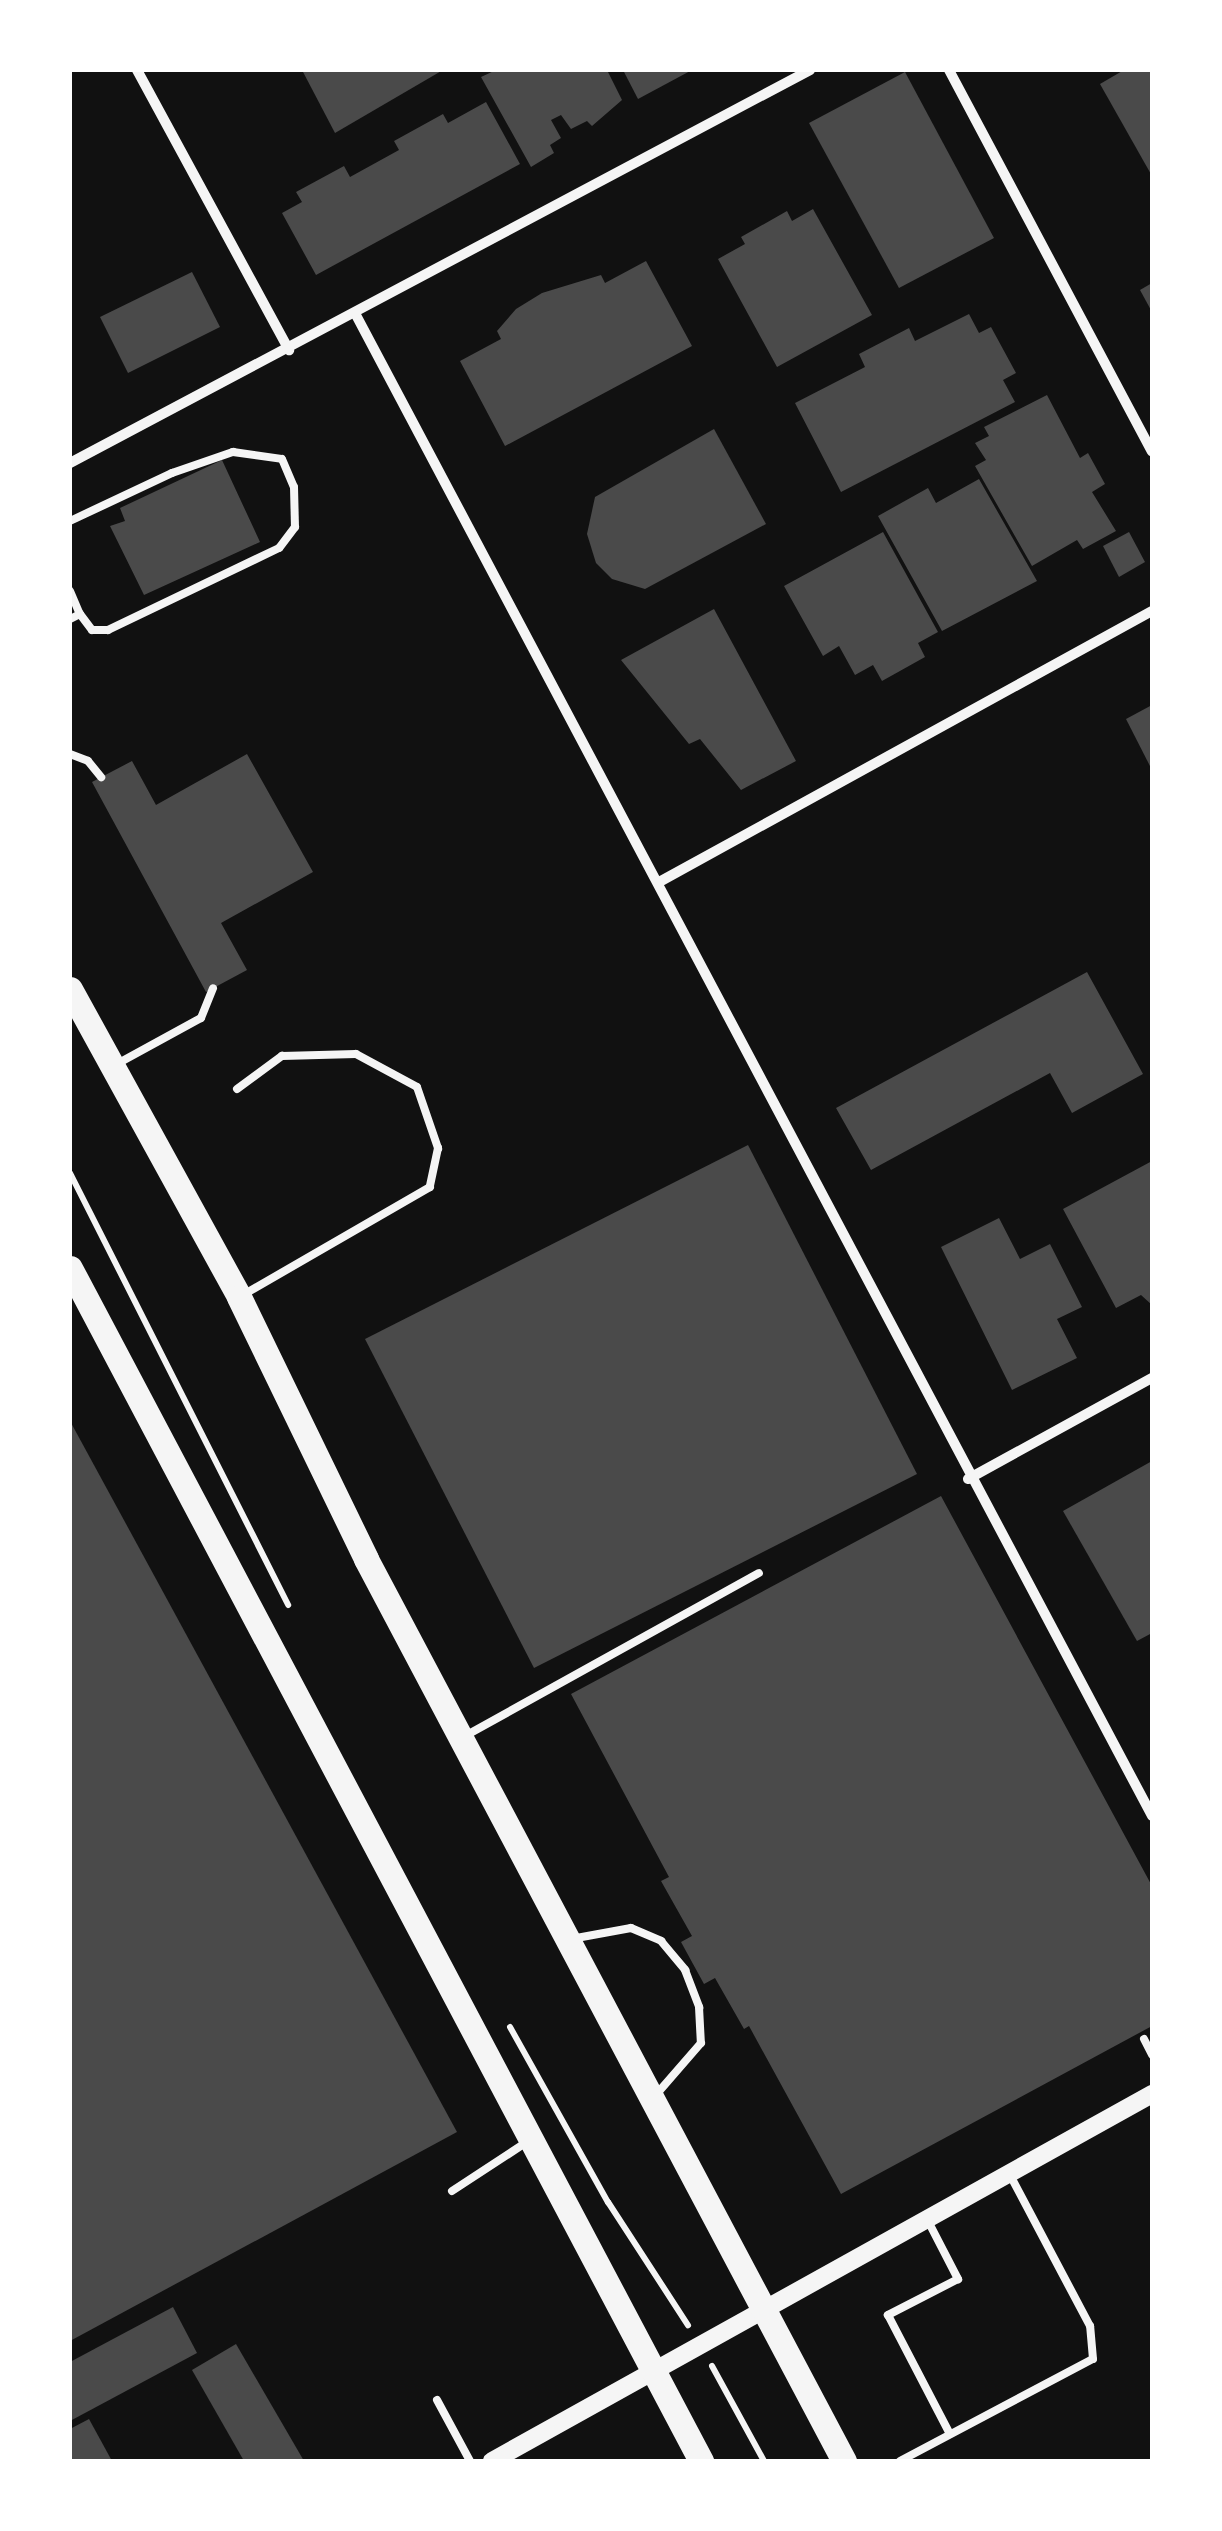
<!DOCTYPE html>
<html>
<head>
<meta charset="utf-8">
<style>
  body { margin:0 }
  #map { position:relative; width:1222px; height:2531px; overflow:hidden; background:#111; font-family:"IBM Plex Sans",sans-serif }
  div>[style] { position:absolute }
  .building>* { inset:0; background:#4a4a4a }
  .path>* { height:6px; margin:-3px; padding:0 3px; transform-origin:3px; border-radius:3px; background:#f5f5f5 }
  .service>* { height:8px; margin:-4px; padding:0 4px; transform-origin:4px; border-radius:4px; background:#f5f5f5 }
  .minor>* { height:10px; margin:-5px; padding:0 5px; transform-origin:5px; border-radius:5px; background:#f5f5f5 }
  .tertiary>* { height:18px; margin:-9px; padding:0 9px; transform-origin:9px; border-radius:9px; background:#f5f5f5 }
  .primary>* { height:25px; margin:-12.5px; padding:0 12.5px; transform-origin:12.5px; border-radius:12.5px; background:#f5f5f5 }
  span { translate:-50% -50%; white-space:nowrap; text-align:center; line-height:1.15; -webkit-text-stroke:10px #fff; paint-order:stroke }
  .frame { position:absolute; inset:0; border:72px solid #fff; pointer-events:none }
</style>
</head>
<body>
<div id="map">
  <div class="building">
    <div style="clip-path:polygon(302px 70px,443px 70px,335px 133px)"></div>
    <div style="clip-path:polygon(496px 70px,607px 70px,622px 100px,592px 126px,587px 121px,571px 129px,561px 115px,551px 120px,561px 138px,550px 145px,554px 153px,531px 167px,481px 77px)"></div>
    <div style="clip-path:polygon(623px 70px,692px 70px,638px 99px)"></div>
    <div style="clip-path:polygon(1124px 70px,1152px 70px,1152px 176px,1100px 84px)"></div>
    <div style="clip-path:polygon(905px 72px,994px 238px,899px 288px,809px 123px)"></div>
    <div style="clip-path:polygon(486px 102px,520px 164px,316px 275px,282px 213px,302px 202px,296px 192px,344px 166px,350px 177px,399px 150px,394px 141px,443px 114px,448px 123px)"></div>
    <div style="clip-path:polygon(813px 209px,872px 315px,777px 367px,718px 259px,745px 244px,741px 237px,787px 211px,792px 221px)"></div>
    <div style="clip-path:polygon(646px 261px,692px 346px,505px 446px,460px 361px,501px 339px,497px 331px,516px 309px,542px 293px,601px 275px,605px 283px)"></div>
    <div style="clip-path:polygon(192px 272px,220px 327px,128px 373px,100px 317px)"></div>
    <div style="clip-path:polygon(1152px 283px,1152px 312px,1140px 290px)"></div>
    <div style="clip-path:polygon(969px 314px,979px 333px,991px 327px,1016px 373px,1003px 380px,1015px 402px,841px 492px,795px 403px,865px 367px,859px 354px,909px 328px,915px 341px)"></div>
    <div style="clip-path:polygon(1047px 395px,1080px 458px,1088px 453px,1105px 484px,1092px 492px,1116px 531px,1083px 549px,1077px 540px,1032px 566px,975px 466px,986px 460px,975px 443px,989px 436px,984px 427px)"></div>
    <div style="clip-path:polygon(714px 429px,766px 524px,645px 589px,612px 579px,596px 563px,587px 534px,595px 497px)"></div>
    <div style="clip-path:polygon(222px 460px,260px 542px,144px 595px,110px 526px,125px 521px,120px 508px)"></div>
    <div style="clip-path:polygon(979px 479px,1037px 581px,942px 631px,878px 516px,928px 488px,936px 503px)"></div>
    <div style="clip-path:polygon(883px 532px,938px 632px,918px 643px,925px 657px,882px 681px,873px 665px,855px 675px,839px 646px,823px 656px,784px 586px)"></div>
    <div style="clip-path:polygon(1129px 532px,1145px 562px,1119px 577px,1103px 546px)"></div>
    <div style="clip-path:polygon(714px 609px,796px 761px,741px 790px,700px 739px,689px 744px,621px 660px)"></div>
    <div style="clip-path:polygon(1152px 705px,1152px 770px,1126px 719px)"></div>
    <div style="clip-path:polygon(247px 754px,313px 872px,221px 923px,247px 970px,206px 992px,92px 782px,132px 761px,156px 805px)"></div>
    <div style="clip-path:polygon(1087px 972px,1143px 1074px,1072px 1113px,1050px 1073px,871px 1170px,836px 1108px)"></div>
    <div style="clip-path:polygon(748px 1145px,917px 1474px,534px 1668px,365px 1339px)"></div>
    <div style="clip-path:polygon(1152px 1161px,1152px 1305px,1141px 1295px,1116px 1308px,1063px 1209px)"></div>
    <div style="clip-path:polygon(999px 1218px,1020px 1259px,1050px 1244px,1082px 1307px,1057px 1319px,1077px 1358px,1012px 1390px,941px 1247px)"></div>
    <div style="clip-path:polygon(70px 1421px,457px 2132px,70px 2341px)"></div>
    <div style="clip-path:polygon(1152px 1461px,1152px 1633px,1137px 1641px,1063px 1511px)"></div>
    <div style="clip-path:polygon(941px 1496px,1152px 1886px,1152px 2026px,841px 2194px,749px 2026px,744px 2029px,715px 1978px,704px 1984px,681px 1942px,692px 1936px,661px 1881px,669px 1877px,571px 1694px)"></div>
    <div style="clip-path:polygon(173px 2307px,197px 2353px,70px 2421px,70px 2362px)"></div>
    <div style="clip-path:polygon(236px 2344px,304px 2461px,244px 2461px,192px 2370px)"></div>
    <div style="clip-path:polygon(89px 2419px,112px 2461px,70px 2461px,70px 2429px)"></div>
  </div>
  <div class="path">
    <div style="left:70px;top:1173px;width:484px;rotate:63.2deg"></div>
    <div style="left:510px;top:2027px;width:201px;rotate:60.8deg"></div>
    <div style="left:608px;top:2202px;width:147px;rotate:57deg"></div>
    <div style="left:712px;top:2366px;width:108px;rotate:61.3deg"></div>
  </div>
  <div class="service">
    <div style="left:70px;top:521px;width:113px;rotate:-25.2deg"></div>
    <div style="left:172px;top:473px;width:65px;rotate:-19deg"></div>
    <div style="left:233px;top:452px;width:49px;rotate:8.1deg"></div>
    <div style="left:282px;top:459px;width:30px;rotate:67deg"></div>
    <div style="left:294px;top:487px;width:40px;rotate:88.6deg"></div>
    <div style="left:295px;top:527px;width:26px;rotate:127deg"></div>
    <div style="left:279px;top:548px;width:190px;rotate:154.4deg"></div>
    <div style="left:108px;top:630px;width:16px;rotate:180deg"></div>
    <div style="left:92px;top:630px;width:20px;rotate:-127deg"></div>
    <div style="left:70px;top:591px;width:25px;rotate:67deg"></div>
    <div style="left:80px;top:614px;width:11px;rotate:153deg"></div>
    <div style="left:70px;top:754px;width:19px;rotate:21deg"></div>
    <div style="left:88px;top:761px;width:21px;rotate:51deg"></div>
    <div style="left:115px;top:1065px;width:98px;rotate:-28.7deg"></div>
    <div style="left:201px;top:1018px;width:32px;rotate:-68deg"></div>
    <div style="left:237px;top:1089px;width:56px;rotate:-36.3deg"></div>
    <div style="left:282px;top:1056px;width:74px;rotate:-1.5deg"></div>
    <div style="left:356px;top:1054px;width:69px;rotate:28.4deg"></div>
    <div style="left:417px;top:1087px;width:65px;rotate:71deg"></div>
    <div style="left:438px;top:1148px;width:40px;rotate:102deg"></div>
    <div style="left:430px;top:1187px;width:216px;rotate:150deg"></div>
    <div style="left:465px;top:1736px;width:336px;rotate:-29deg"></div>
    <div style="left:571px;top:1939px;width:61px;rotate:-10.4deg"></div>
    <div style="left:631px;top:1928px;width:33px;rotate:23deg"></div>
    <div style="left:661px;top:1941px;width:38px;rotate:50deg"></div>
    <div style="left:685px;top:1970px;width:40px;rotate:69deg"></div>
    <div style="left:699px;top:2007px;width:36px;rotate:87deg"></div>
    <div style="left:701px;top:2043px;width:70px;rotate:131deg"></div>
    <div style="left:1144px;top:2039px;width:18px;rotate:63deg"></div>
    <div style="left:452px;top:2191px;width:90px;rotate:-33.2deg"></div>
    <div style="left:927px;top:2219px;width:68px;rotate:62.7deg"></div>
    <div style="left:958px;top:2279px;width:79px;rotate:152.8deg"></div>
    <div style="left:888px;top:2315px;width:134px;rotate:62.5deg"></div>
    <div style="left:437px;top:2400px;width:69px;rotate:61.6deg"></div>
    <div style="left:900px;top:2461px;width:218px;rotate:-27.9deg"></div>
    <div style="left:1093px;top:2359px;width:33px;rotate:-95deg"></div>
    <div style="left:1090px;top:2326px;width:173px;rotate:-117.9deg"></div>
  </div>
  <div class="minor">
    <div style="left:137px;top:70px;width:319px;rotate:61.5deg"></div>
    <div style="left:949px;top:70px;width:432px;rotate:62deg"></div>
    <div style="left:356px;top:315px;width:1699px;rotate:62.06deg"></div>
    <div style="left:70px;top:463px;width:838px;rotate:-27.97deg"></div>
    <div style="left:661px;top:881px;width:560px;rotate:-28.81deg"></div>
    <div style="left:968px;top:1479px;width:210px;rotate:-28.8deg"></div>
  </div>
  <div class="tertiary">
    <div style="left:492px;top:2461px;width:755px;rotate:-29.08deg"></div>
  </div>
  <div class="primary">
    <div style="left:70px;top:989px;width:351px;rotate:61.2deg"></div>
    <div style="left:239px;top:1297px;width:291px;rotate:64.1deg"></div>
    <div style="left:366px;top:1559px;width:1021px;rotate:62.08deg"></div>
    <div style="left:70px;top:1268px;width:1350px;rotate:62.12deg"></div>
  </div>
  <div class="frame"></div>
</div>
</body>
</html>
